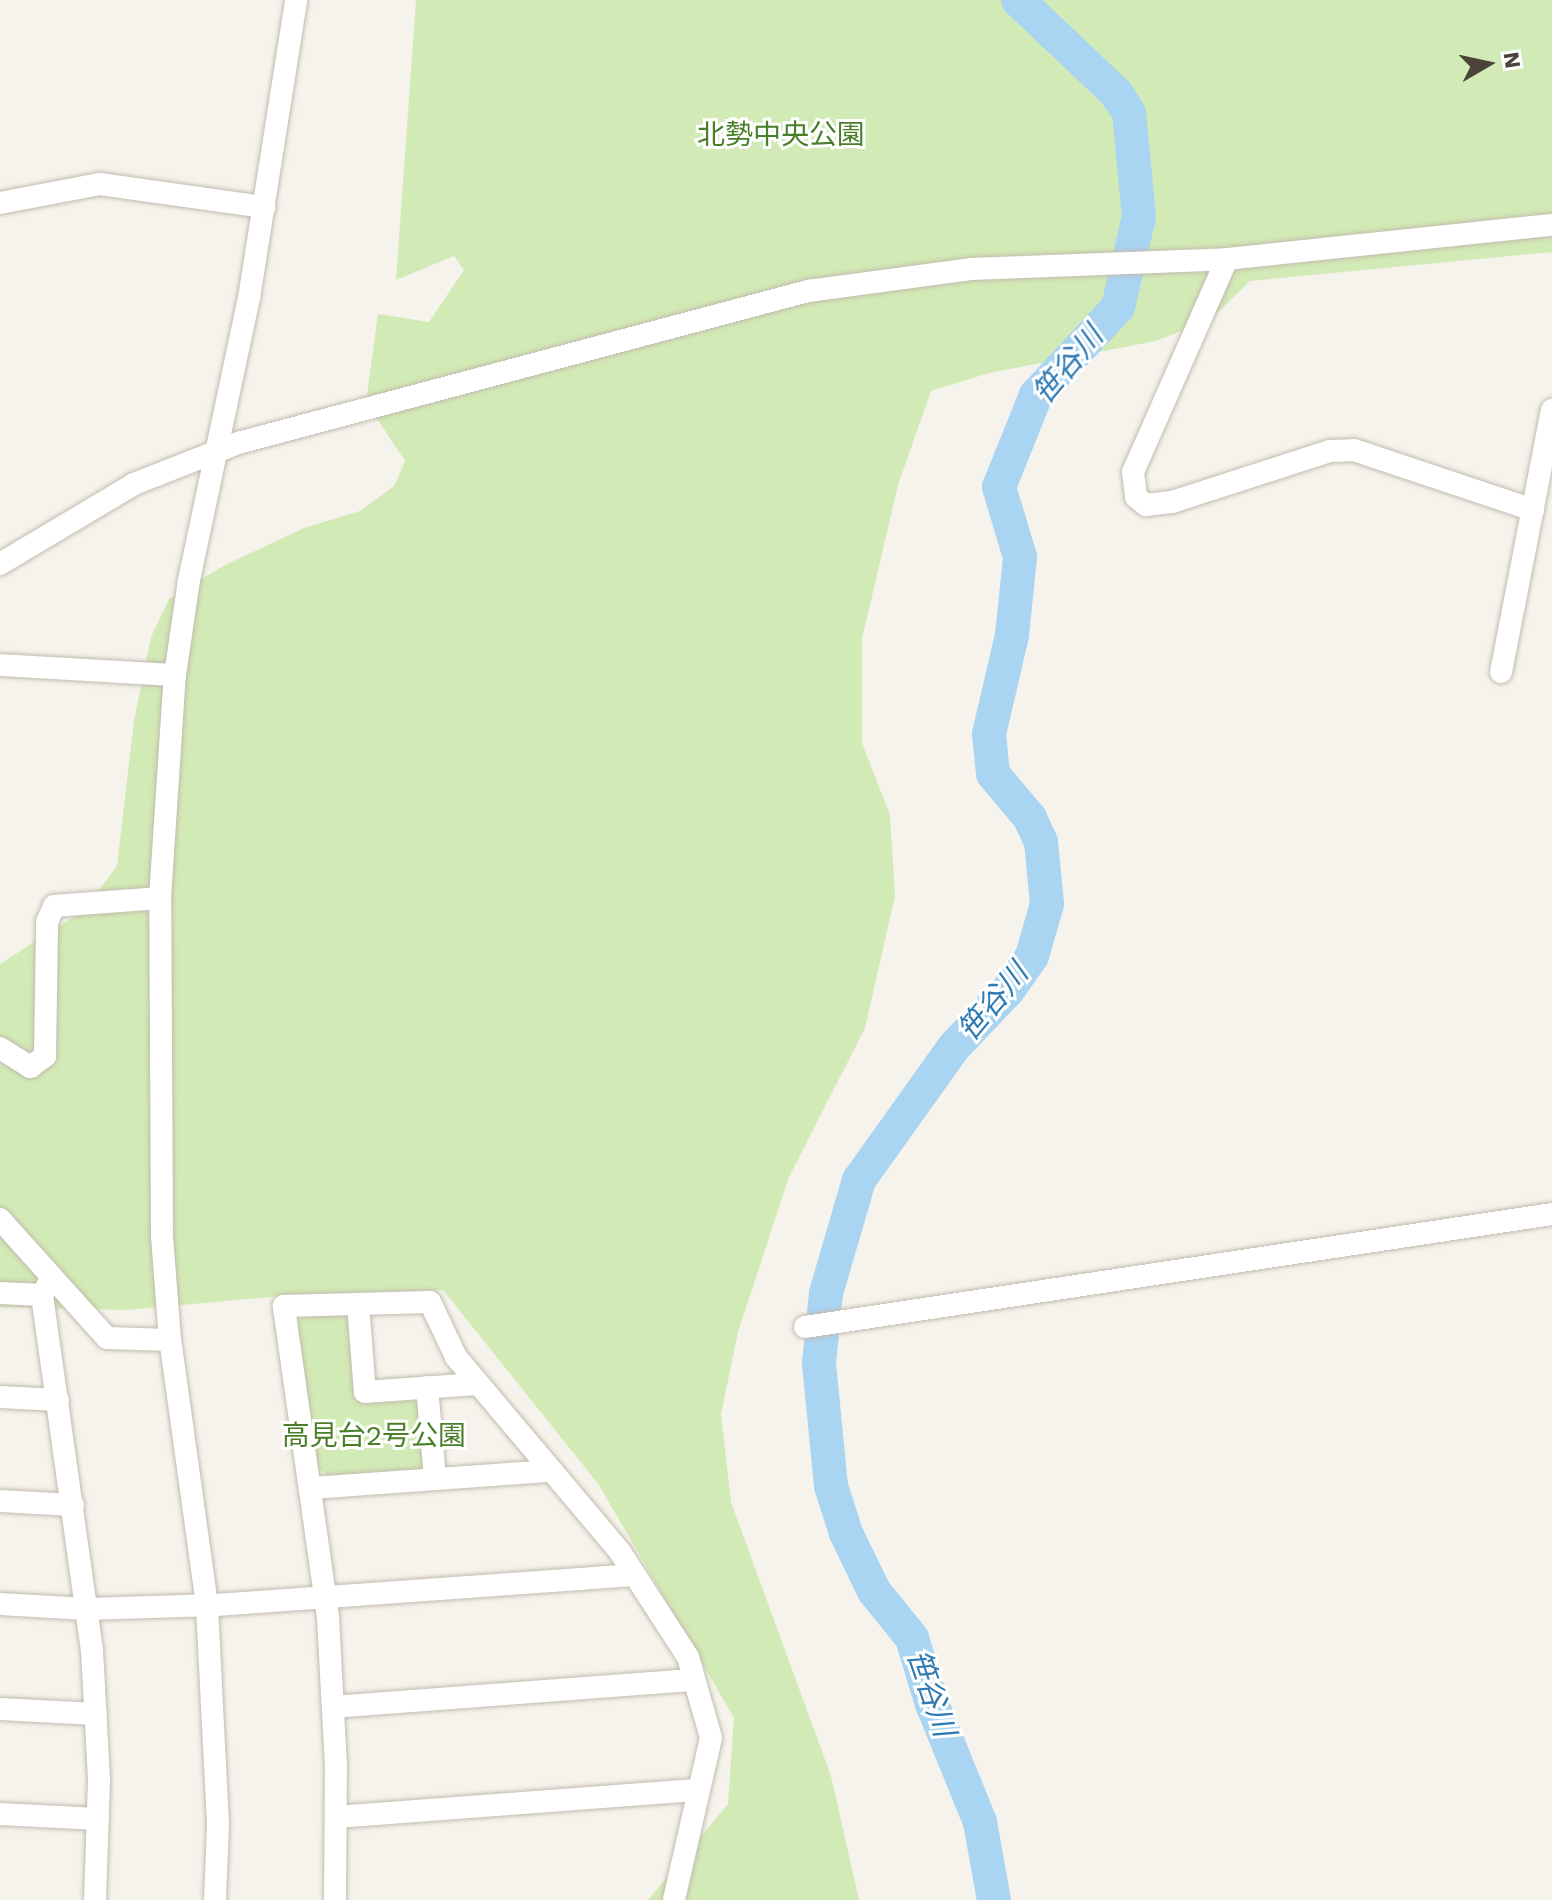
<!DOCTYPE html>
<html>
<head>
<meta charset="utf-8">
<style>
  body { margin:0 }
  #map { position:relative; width:1552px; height:1900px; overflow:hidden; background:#f6f3ec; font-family:"Work Sans","Noto Sans JP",sans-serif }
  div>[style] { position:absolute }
  .green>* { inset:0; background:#d2eab5 }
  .river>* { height:34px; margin:-17px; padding:0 17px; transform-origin:17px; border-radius:17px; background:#a9d4f2 }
  .roads { filter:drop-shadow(0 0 2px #c2bbae) drop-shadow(0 0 2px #c2bbae) }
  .minor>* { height:22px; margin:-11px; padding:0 11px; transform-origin:11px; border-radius:11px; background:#fff }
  span { translate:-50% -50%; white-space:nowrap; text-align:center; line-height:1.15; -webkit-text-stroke:6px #fff; paint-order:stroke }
  .park-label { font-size:28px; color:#4a7f2a }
  .water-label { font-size:30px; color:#2e7ab2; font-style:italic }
  .north { position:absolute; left:1448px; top:24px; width:80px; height:80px; -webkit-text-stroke:6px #fff; paint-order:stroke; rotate:81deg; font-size:22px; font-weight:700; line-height:32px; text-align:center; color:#4b4439 }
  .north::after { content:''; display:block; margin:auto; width:28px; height:36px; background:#4b4439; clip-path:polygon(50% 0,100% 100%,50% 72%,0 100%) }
</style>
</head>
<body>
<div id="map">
  <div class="green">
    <div style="clip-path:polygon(416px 0,1552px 0,1552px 252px,1250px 281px,1211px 319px,1156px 341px,989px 373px,931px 391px,898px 485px,862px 639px,862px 743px,890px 815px,895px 896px,865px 1028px,789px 1177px,738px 1332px,721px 1414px,731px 1502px,831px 1776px,859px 1900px,648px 1900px,728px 1804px,734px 1718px,599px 1485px,443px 1290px,302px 1294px,127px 1310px,0 1307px,0 964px,83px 911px,117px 866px,134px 721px,151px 637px,169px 599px,223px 566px,304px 528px,360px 511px,394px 486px,405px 461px,366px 402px,378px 314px,429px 322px,464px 270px,454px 256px,396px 280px)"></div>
    <div style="clip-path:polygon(352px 1312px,359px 1397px,419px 1393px,430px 1470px,331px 1479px,318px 1468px,295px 1324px,307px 1313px)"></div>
  </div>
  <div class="river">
    <div style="left:994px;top:1900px;width:79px;rotate:-100.2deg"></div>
    <div style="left:980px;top:1822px;width:127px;rotate:-112.1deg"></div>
    <div style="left:932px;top:1704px;width:69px;rotate:-106.9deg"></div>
    <div style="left:912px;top:1638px;width:60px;rotate:-129deg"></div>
    <div style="left:874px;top:1591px;width:64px;rotate:-115.8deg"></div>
    <div style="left:846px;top:1533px;width:49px;rotate:-107.7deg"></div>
    <div style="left:831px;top:1486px;width:124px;rotate:-95.6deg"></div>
    <div style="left:819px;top:1363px;width:70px;rotate:-84.3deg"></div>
    <div style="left:826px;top:1293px;width:118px;rotate:-73.7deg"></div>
    <div style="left:859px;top:1180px;width:163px;rotate:-54.5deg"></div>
    <div style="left:954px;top:1047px;width:80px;rotate:-46.5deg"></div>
    <div style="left:1009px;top:989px;width:40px;rotate:-55.1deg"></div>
    <div style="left:1032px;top:956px;width:54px;rotate:-73.9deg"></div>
    <div style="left:1047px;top:904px;width:62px;rotate:-95.5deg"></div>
    <div style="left:1041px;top:842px;width:26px;rotate:-115deg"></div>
    <div style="left:1030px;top:818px;width:57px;rotate:-130.1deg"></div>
    <div style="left:993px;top:774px;width:40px;rotate:-95.7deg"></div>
    <div style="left:989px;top:734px;width:102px;rotate:-76.9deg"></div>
    <div style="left:1012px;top:635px;width:78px;rotate:-84.1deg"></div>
    <div style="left:1020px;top:557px;width:73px;rotate:-106.7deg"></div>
    <div style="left:999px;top:487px;width:99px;rotate:-68.1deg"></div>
    <div style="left:1036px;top:395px;width:120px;rotate:-47deg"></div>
    <div style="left:1118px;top:307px;width:92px;rotate:-76.9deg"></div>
    <div style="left:1139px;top:217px;width:104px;rotate:-95.5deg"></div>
    <div style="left:1129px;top:113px;width:24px;rotate:-123deg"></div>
    <div style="left:1116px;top:93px;width:135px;rotate:-136.5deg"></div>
  </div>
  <div class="roads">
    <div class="minor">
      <div style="left:0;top:203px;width:102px;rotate:-10.8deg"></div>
      <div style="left:100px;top:184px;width:166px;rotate:8deg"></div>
      <div style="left:1227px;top:259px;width:233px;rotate:113.8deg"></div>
      <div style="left:1133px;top:472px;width:25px;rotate:83deg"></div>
      <div style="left:1136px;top:497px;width:13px;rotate:39deg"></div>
      <div style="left:1146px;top:505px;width:26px;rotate:-7deg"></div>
      <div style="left:1172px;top:502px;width:166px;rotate:-17.9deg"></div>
      <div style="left:1330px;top:451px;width:24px;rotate:-2deg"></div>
      <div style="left:1354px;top:450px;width:189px;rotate:18.5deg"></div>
      <div style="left:0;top:564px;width:156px;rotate:-30.8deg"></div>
      <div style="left:134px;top:484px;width:112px;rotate:-21.5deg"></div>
      <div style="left:238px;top:443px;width:590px;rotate:-14.93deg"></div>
      <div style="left:808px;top:291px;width:164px;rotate:-7.7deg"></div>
      <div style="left:971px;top:269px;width:256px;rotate:-2.2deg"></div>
      <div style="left:1227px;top:259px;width:327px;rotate:-6deg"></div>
      <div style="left:0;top:665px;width:175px;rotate:3.3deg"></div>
      <div style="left:1501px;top:672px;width:267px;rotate:-79deg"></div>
      <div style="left:0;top:1048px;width:36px;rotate:32deg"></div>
      <div style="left:30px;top:1067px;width:19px;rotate:-36deg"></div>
      <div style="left:45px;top:1056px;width:134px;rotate:-89.1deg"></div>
      <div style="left:47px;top:922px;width:17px;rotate:-66deg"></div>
      <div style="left:54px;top:906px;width:106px;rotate:-4.3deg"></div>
      <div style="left:0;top:1219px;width:78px;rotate:48.1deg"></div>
      <div style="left:52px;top:1277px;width:21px;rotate:119deg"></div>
      <div style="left:42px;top:1295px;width:359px;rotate:82deg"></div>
      <div style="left:92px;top:1650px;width:130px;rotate:86.9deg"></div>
      <div style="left:99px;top:1780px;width:120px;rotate:91.9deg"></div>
      <div style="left:52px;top:1277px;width:82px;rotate:48deg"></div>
      <div style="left:107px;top:1338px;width:63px;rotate:1.8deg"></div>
      <div style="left:0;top:1293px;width:42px;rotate:2.7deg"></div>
      <div style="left:358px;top:1304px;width:88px;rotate:85.5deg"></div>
      <div style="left:365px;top:1392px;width:112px;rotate:-4.1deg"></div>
      <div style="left:805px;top:1327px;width:755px;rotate:-8.6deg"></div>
      <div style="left:427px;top:1387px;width:92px;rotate:85deg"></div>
      <div style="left:0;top:1397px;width:58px;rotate:3deg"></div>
      <div style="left:312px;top:1488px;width:239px;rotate:-4.1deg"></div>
      <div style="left:0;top:1501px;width:73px;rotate:3.1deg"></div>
      <div style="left:0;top:1604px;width:87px;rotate:3.3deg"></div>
      <div style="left:87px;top:1609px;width:129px;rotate:-1.8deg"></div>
      <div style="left:216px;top:1605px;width:419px;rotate:-4.1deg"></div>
      <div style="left:333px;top:1707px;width:362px;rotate:-4.3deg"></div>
      <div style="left:0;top:1709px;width:96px;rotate:3deg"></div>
      <div style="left:0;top:1814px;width:98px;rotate:2.9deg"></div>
      <div style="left:337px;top:1817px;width:362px;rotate:-4.3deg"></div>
      <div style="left:215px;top:1900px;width:76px;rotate:-87.7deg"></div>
      <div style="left:218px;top:1824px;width:219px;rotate:-92.9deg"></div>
      <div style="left:207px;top:1605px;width:268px;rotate:-97.9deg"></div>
      <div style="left:170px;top:1340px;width:104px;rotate:-94.4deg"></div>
      <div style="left:162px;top:1236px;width:338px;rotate:-90.3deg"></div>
      <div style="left:160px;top:898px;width:224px;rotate:-86.2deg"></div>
      <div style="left:175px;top:675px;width:96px;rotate:-81.6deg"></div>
      <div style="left:189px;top:580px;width:288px;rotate:-78deg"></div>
      <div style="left:249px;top:298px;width:302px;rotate:-81deg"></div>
      <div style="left:335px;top:1900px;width:134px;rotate:-89.6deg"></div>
      <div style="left:336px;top:1766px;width:149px;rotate:-93.1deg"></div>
      <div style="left:328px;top:1617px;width:314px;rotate:-98.1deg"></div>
      <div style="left:284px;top:1306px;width:146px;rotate:-1.6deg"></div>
      <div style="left:430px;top:1302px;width:61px;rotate:64.7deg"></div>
      <div style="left:456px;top:1357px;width:255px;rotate:49.9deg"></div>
      <div style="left:620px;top:1552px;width:125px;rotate:57.1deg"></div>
      <div style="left:688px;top:1657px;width:84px;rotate:74.1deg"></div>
      <div style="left:711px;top:1738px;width:166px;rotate:102.9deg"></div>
    </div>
  </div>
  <div class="park-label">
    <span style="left:781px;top:135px">北勢中央公園</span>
    <span style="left:374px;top:1436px">高見台2号公園</span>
  </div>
  <div class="water-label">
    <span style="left:1068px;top:365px;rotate:-50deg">笹谷川</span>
    <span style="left:993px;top:1002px;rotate:-50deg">笹谷川</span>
    <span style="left:931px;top:1693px;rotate:71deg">笹谷川</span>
  </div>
  <div class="north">N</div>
</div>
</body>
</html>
